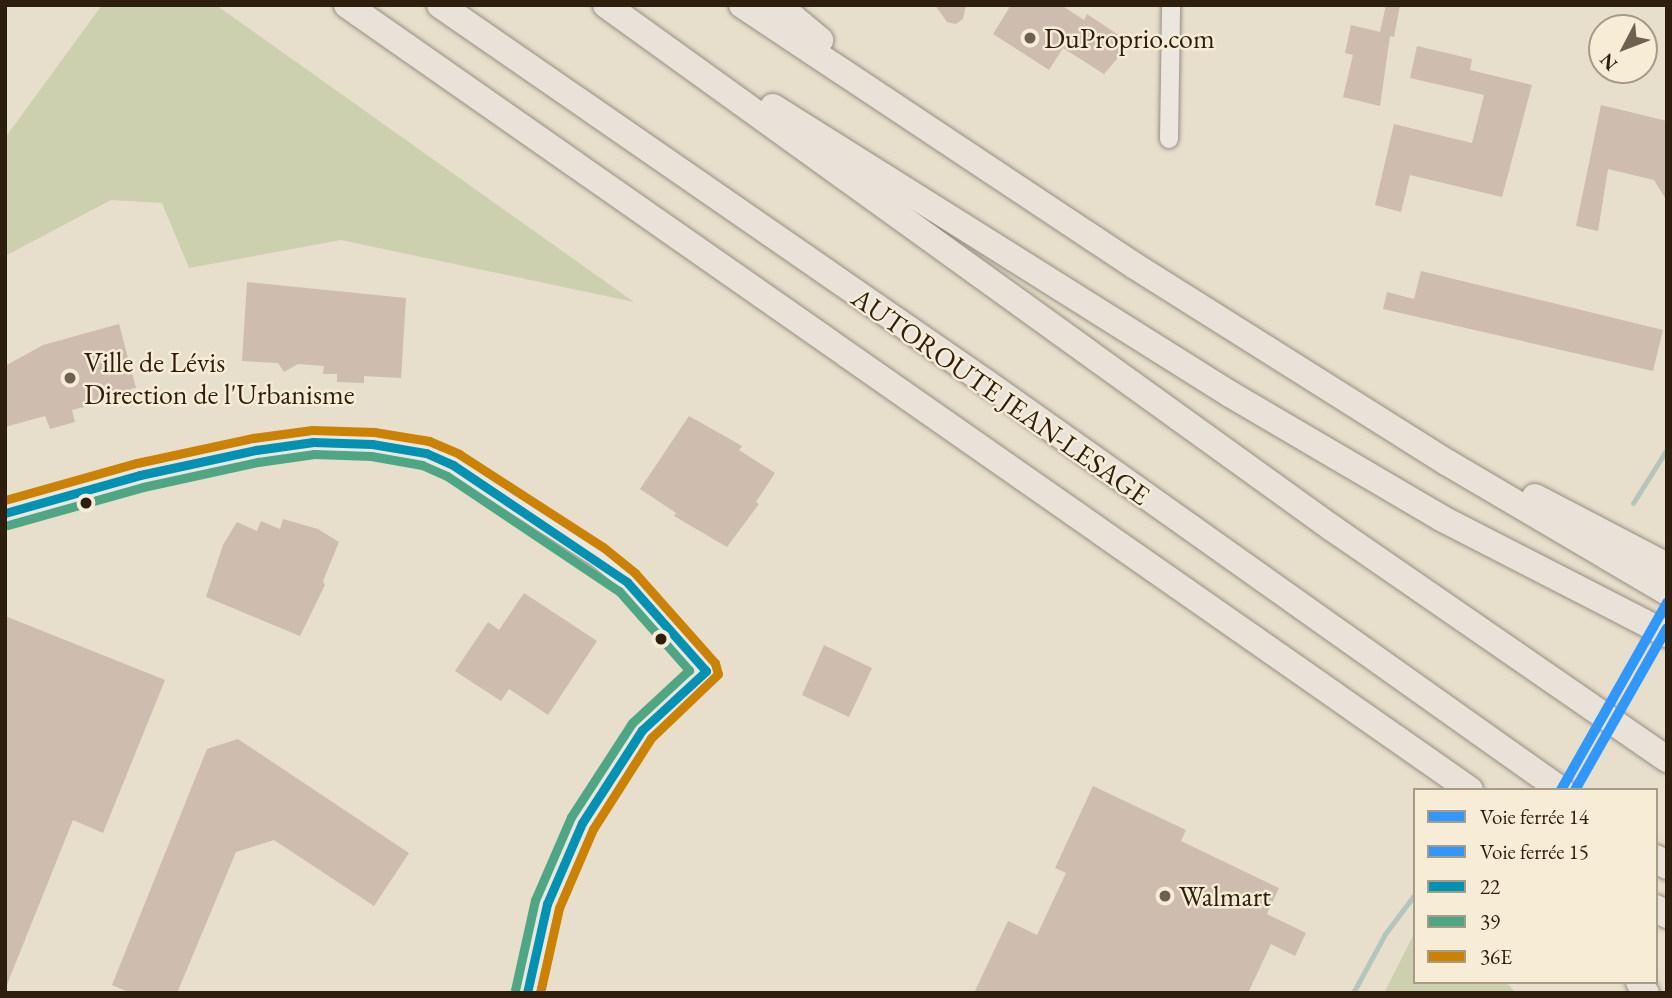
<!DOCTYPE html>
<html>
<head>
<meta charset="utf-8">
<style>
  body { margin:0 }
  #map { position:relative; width:1672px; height:998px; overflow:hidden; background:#e7decb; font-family:"EB Garamond",serif }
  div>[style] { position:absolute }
  .green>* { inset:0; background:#ccd0ae }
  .stream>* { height:5px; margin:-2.5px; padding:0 2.5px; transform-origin:2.5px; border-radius:2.5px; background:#b3c6be }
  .building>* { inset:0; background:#cebcaf }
  .roads { filter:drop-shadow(0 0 2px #968e82) drop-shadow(0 0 2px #968e82) }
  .minor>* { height:18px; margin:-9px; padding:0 9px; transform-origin:9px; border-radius:9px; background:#ebe6de }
  .highway>* { height:26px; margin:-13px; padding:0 13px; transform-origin:13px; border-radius:13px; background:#e8e2d8 }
  .bus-1>* { height:9px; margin:-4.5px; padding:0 4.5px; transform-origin:4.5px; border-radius:4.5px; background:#0091b3 }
  .bus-2>* { height:9px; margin:-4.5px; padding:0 4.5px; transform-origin:4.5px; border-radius:4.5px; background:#4ea685 }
  .bus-3>* { height:9px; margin:-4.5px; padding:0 4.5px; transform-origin:4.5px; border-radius:4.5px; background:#cb8203 }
  .rail-1>* { height:10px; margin:-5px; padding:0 5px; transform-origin:5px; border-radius:5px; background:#3098fc }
  .rail-2>* { height:10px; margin:-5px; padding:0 5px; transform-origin:5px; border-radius:5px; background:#3098fc }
  .dots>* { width:19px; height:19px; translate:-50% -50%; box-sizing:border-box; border:4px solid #f7ecd6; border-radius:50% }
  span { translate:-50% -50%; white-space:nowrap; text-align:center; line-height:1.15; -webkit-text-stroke:5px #f7ecd6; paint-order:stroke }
  .poi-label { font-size:28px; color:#2e1e0d }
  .left { translate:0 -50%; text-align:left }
  .street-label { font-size:28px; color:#2e1e0d }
  .frame { position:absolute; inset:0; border:7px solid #2e1e0d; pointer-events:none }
  .legend { position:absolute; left:1413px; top:788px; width:245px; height:196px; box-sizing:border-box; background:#f7ecd6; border:2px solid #a79a86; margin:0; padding:9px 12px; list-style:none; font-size:21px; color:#2e1e0d }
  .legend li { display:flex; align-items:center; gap:14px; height:35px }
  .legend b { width:35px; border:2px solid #a79a86 }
  .north { position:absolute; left:1588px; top:14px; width:70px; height:70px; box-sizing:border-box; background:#f7ecd6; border:2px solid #a79a86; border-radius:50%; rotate:228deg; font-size:19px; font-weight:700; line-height:28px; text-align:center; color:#2e1e0d }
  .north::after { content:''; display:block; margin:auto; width:24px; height:32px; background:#6f6150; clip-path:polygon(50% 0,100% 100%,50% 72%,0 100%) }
</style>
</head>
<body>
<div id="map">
  <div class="green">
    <div style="clip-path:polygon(102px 5px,216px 5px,634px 302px,341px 240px,189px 268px,162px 203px,111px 200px,5px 256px,5px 138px)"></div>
    <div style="clip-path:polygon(1415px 932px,1415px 982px,1506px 982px,1516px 993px,1384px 993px)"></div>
  </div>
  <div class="stream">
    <div style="left:1633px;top:503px;width:64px;rotate:-57.8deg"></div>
    <div style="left:1353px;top:993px;width:67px;rotate:-61.5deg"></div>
    <div style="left:1385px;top:934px;width:50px;rotate:-53.1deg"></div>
  </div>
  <div class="building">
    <div style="clip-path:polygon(935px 5px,966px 5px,963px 19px,956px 24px,947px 22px)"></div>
    <div style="clip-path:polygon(1011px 5px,1061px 5px,1084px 20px,1087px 14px,1126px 40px,1120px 50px,1123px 52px,1104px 74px,1063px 48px,1049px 70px,993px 34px)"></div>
    <div style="clip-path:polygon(1386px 5px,1400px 5px,1394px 37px,1390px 36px,1380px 106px,1343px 97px,1353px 55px,1345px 53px,1351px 25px,1380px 32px)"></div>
    <div style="clip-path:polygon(1417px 46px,1472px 59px,1470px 70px,1532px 85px,1502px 197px,1410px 175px,1401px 212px,1375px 205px,1394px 124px,1472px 143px,1484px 95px,1410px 78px)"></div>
    <div style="clip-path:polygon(1601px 105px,1667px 121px,1667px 201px,1654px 180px,1608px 169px,1598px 231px,1576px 226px)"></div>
    <div style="clip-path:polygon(1421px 271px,1663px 330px,1653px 371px,1383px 309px,1387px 292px,1414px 299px)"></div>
    <div style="clip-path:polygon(247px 282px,406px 298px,401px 378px,364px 376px,364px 383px,337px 382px,337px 374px,323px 374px,324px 366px,298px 364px,284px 372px,278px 363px,242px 361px)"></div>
    <div style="clip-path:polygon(119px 324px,136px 388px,130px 389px,132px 395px,72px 410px,75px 422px,50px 429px,45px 416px,5px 427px,5px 366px,43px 345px)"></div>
    <div style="clip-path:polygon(689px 416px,742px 446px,739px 450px,775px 473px,756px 502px,759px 504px,727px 547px,674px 516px,676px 513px,640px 489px)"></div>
    <div style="clip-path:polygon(283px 519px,318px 529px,339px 542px,323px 581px,325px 585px,300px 636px,206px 597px,223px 545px,237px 522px,257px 531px,261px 521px,280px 529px)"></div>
    <div style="clip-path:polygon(524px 593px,597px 641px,548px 715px,509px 689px,501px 701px,455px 671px,488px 622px,499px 630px)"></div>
    <div style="clip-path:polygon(5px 616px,165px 680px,103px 833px,73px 820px,6px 987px)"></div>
    <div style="clip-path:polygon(824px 645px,872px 668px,849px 717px,802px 695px)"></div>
    <div style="clip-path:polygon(238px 739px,409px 853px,374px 906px,274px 840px,236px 852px,177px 993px,131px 993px,112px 985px,207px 749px)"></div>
    <div style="clip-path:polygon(1093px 786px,1186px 830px,1181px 841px,1279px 888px,1267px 914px,1306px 933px,1295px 956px,1271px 944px,1248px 993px,974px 993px,1008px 921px,1037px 935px,1066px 873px,1055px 868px)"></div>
  </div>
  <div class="roads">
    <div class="minor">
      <div style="left:1169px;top:139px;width:134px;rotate:-89.1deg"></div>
      <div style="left:5px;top:513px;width:140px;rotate:-15.7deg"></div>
      <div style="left:140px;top:475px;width:119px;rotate:-12.2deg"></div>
      <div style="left:256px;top:450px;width:58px;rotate:-8deg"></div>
      <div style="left:313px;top:442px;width:59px;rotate:1.9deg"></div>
      <div style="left:372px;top:444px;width:55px;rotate:9.5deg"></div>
      <div style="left:426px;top:453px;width:30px;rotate:24deg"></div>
      <div style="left:453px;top:465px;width:170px;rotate:32.8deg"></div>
      <div style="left:596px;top:557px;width:40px;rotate:39deg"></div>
      <div style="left:627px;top:582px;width:119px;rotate:48.4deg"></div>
      <div style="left:706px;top:671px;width:87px;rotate:137.3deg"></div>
      <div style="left:642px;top:730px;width:111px;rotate:122.8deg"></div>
      <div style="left:582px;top:823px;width:88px;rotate:113.4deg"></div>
      <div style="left:547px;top:904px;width:91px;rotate:102.7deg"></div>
    </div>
    <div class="highway">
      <div style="left:347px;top:5px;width:1370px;rotate:34.95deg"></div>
      <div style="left:440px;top:5px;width:665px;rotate:34.65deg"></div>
      <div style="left:987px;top:383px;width:704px;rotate:35.34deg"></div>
      <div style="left:606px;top:5px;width:895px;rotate:35.77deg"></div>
      <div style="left:1332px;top:528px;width:407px;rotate:34.6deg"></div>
      <div style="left:742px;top:5px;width:472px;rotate:33.6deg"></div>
      <div style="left:1135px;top:266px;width:370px;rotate:32.2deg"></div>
      <div style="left:1448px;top:463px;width:254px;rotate:30.5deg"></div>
      <div style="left:778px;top:5px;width:55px;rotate:39.8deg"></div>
      <div style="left:773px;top:107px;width:540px;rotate:32.13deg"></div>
      <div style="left:1230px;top:394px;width:245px;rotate:30.4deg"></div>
      <div style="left:1441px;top:518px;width:254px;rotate:27.2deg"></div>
      <div style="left:1535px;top:497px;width:149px;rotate:27.6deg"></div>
      <div style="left:1656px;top:858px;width:14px;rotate:36deg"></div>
      <div style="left:1656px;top:908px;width:13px;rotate:32deg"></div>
      <div style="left:1639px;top:982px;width:13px;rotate:58deg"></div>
    </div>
  </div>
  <div class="bus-1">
    <div style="left:5px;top:513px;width:140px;rotate:-15.7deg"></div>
    <div style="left:140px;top:475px;width:119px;rotate:-12.2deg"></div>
    <div style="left:256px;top:450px;width:58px;rotate:-8deg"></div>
    <div style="left:313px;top:442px;width:59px;rotate:1.9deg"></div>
    <div style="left:372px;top:444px;width:55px;rotate:9.5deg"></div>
    <div style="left:426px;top:453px;width:30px;rotate:24deg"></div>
    <div style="left:453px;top:465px;width:210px;rotate:33.9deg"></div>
    <div style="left:627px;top:582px;width:119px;rotate:48.4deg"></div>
    <div style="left:706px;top:671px;width:87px;rotate:137.3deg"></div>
    <div style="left:642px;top:730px;width:111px;rotate:122.8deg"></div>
    <div style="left:582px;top:823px;width:88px;rotate:113.4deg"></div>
    <div style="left:547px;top:904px;width:91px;rotate:102.7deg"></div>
  </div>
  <div class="bus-2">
    <div style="left:8px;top:525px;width:140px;rotate:-15.7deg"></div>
    <div style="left:143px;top:487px;width:118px;rotate:-12.3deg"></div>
    <div style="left:258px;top:462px;width:57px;rotate:-8.1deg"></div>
    <div style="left:314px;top:454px;width:57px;rotate:2deg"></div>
    <div style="left:371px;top:456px;width:52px;rotate:10deg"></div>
    <div style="left:422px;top:465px;width:27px;rotate:24deg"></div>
    <div style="left:447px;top:476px;width:207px;rotate:33.8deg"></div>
    <div style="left:619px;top:591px;width:106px;rotate:48.5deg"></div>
    <div style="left:689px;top:670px;width:78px;rotate:137.1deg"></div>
    <div style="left:632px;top:723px;width:112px;rotate:123deg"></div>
    <div style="left:571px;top:817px;width:90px;rotate:113.4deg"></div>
    <div style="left:535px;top:900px;width:92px;rotate:102.5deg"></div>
  </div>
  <div class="bus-3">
    <div style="left:5px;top:500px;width:137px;rotate:-15.7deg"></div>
    <div style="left:137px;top:463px;width:119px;rotate:-12.2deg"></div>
    <div style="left:253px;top:438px;width:60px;rotate:-7.7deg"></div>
    <div style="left:312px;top:430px;width:62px;rotate:1.8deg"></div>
    <div style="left:374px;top:432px;width:56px;rotate:9.3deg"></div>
    <div style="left:429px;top:441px;width:33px;rotate:23deg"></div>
    <div style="left:459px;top:454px;width:171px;rotate:32.9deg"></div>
    <div style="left:603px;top:547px;width:41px;rotate:39.1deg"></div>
    <div style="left:635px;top:573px;width:120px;rotate:48.4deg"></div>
    <div style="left:715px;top:663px;width:11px;rotate:75deg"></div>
    <div style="left:718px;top:674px;width:93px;rotate:136.3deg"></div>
    <div style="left:651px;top:738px;width:108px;rotate:122.5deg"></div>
    <div style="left:593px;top:829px;width:86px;rotate:113.3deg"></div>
    <div style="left:559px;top:908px;width:87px;rotate:102.6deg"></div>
  </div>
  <div class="rail-1">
    <div style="left:1561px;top:790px;width:215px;rotate:-60.5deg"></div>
  </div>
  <div class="rail-2">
    <div style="left:1575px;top:790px;width:186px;rotate:-60.4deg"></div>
  </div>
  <div class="dots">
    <div style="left:1030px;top:38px;background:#6f6150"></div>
    <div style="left:70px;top:378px;background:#6f6150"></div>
    <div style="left:86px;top:503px;background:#2e1e0d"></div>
    <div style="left:661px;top:639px;background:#2e1e0d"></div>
    <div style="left:1165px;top:896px;background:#6f6150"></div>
  </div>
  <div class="poi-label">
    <span class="left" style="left:1044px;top:38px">DuProprio.com</span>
    <span class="left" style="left:84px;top:378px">Ville de Lévis<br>Direction de l'Urbanisme</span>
    <span class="left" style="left:1179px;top:896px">Walmart</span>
  </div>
  <div class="street-label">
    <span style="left:1001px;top:396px;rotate:35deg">AUTOROUTE JEAN-LESAGE</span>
  </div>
  <div class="frame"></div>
  <ul class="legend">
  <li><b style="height:9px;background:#3098fc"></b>Voie ferrée 14</li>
  <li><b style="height:9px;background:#3098fc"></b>Voie ferrée 15</li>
  <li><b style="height:9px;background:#0091b3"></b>22</li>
  <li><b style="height:9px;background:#4ea685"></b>39</li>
  <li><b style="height:9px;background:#cb8203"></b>36E</li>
  </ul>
  <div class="north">N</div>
</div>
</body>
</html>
